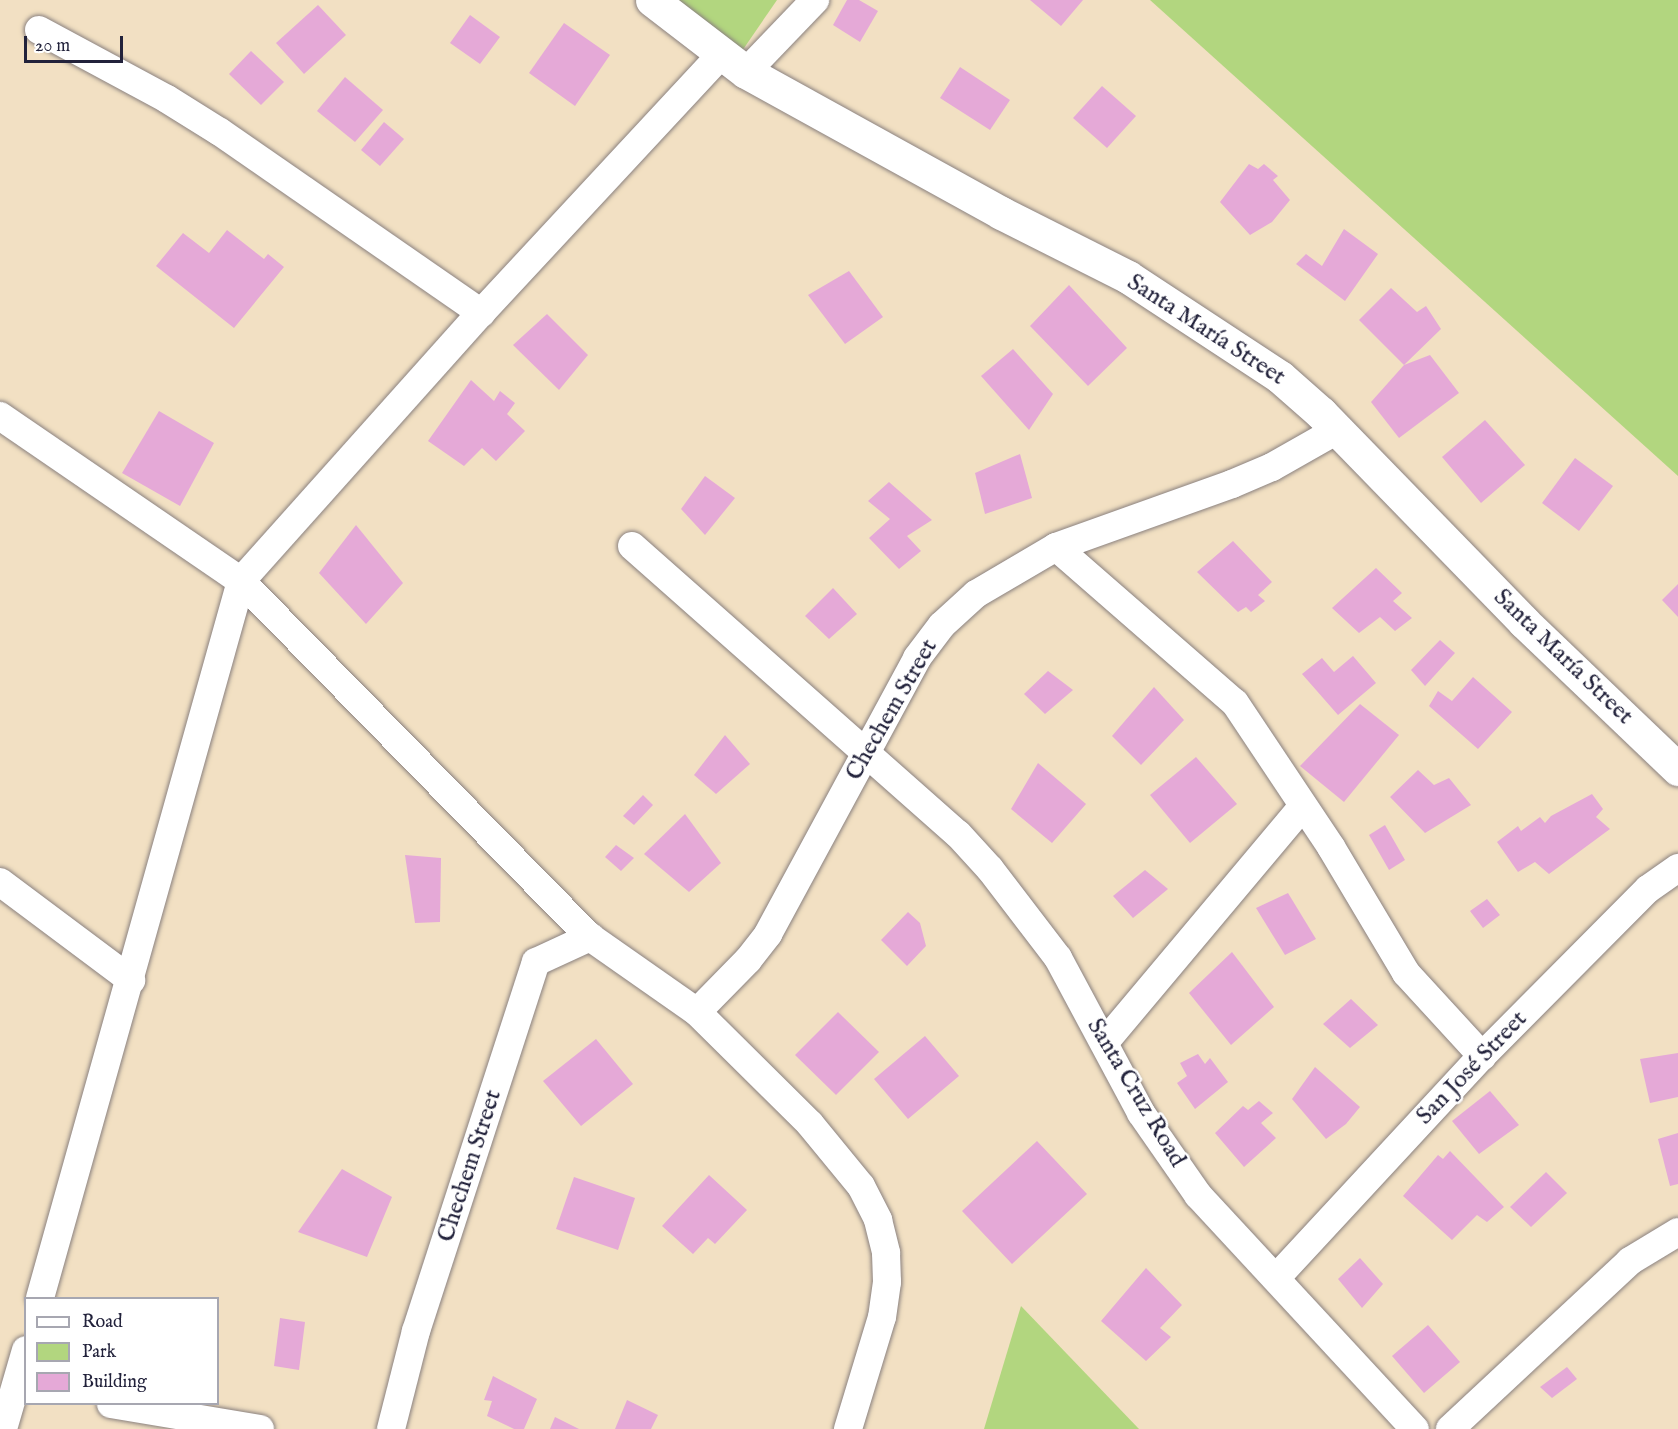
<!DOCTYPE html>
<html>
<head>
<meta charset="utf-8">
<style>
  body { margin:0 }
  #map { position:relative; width:1678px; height:1429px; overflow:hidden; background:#f2e0c3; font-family:"IM FELL English",serif }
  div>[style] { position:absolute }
  .green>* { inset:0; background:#b2d67f }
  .building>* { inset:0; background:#e5a9d7 }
  .roads { filter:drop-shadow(0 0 2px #8a817f) drop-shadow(0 0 2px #8a817f) }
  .street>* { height:28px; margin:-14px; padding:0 14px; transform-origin:14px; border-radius:14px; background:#fff }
  .secondary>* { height:33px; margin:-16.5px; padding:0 16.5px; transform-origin:16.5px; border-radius:16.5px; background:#fff }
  span { translate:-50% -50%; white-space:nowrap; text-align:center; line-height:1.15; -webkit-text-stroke:5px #fff; paint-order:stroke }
  .street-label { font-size:24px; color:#22223b }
  .legend { position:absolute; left:24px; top:1297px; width:195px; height:108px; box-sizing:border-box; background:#fff; border:2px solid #a7a7b1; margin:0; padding:8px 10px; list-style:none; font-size:18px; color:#22223b }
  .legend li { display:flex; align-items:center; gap:12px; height:30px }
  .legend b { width:30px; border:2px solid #a7a7b1 }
  .scale { position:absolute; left:24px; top:36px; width:99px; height:27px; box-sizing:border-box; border:3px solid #22223b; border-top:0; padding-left:8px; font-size:18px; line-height:21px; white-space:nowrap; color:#22223b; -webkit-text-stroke:4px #fff; paint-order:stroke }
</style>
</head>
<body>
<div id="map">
  <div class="green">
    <div style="clip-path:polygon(674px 0,777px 0,742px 51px)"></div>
    <div style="clip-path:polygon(1150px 0,1678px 0,1678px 476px)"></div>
    <div style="clip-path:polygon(1021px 1306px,1139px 1429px,984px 1429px)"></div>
  </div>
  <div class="building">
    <div style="clip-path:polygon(847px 0,859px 0,878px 11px,860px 42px,833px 25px)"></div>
    <div style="clip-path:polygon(1030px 0,1083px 0,1061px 26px)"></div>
    <div style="clip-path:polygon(318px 5px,346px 35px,304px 74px,276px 43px)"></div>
    <div style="clip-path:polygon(470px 15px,500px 37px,480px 64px,450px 43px)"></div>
    <div style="clip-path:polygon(564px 23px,610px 55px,575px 106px,529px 73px)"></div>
    <div style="clip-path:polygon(251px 51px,284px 82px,261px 105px,229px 74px)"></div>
    <div style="clip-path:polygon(960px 67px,1010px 100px,990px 130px,940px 98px)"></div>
    <div style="clip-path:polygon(345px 77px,383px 110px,355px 142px,317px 111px)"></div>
    <div style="clip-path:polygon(1102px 86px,1136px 116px,1107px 148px,1073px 118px)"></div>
    <div style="clip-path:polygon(384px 122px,404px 139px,380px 166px,361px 150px)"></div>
    <div style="clip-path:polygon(1249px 164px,1258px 169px,1264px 164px,1278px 176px,1273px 180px,1290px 200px,1272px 222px,1250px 235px,1220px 202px)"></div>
    <div style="clip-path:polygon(1344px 229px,1378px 254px,1345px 301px,1296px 264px,1306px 254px,1322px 266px)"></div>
    <div style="clip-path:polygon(227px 230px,264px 259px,268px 254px,284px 267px,234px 328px,156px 266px,183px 233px,209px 253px)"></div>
    <div style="clip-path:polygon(849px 271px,883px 317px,845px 344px,808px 295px)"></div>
    <div style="clip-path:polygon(1069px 285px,1127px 348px,1088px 386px,1030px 326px)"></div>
    <div style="clip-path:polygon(1391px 288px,1417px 312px,1426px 306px,1441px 329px,1404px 365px,1359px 320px)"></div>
    <div style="clip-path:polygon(547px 314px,588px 355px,559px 390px,513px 345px)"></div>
    <div style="clip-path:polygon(1013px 349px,1053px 394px,1029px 430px,981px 376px)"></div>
    <div style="clip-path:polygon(1430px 355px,1459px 393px,1399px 438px,1371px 402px,1404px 365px)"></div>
    <div style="clip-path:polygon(471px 380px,494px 401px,500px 391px,515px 403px,507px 414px,525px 431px,496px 461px,482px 448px,464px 466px,428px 441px)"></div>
    <div style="clip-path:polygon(159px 411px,214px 443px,180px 506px,122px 473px)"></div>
    <div style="clip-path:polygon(1485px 420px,1525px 465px,1481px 503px,1442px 457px)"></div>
    <div style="clip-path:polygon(1020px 454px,1032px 498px,985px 514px,975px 473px)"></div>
    <div style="clip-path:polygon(1575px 458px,1613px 486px,1579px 531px,1542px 503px)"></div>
    <div style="clip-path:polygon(705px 476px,735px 498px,705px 535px,681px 509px)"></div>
    <div style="clip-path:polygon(889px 482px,932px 520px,907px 536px,921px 551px,899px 569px,869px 538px,890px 519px,868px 501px)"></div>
    <div style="clip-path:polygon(356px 525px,403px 583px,366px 624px,319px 573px)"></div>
    <div style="clip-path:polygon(1233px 541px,1272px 582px,1258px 595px,1265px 601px,1251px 612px,1246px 607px,1238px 612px,1197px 572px)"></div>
    <div style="clip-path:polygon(1376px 568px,1402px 593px,1393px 601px,1412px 618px,1395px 631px,1380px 617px,1359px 633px,1332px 608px)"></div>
    <div style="clip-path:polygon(1678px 584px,1678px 617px,1662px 600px)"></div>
    <div style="clip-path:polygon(833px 588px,857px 614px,829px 639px,805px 616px)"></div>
    <div style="clip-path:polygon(1440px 640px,1455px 653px,1425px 686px,1411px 670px)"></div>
    <div style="clip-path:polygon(1353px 656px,1376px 683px,1338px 715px,1302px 674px,1322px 658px,1334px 672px)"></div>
    <div style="clip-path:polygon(1048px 671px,1073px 690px,1045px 714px,1024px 694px)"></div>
    <div style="clip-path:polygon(1473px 677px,1512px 712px,1478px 749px,1429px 706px,1438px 691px,1452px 701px)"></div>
    <div style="clip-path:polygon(1154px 687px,1184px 720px,1141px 765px,1112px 736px)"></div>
    <div style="clip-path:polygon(1360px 704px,1399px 735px,1344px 802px,1300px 766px)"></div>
    <div style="clip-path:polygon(725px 735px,750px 764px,716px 794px,694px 775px)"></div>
    <div style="clip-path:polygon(1196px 757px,1237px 804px,1190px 843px,1150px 795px)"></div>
    <div style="clip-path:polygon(1038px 763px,1086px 804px,1052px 843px,1011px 809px)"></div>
    <div style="clip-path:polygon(1418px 770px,1434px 785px,1449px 778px,1471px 805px,1425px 833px,1390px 797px)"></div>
    <div style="clip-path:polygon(1592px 794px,1603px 809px,1596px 817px,1610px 829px,1549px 874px,1535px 862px,1518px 872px,1497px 842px,1518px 826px,1521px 831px,1540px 817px,1545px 823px,1551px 816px)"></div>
    <div style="clip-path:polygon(643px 795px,653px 805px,634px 825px,623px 816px)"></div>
    <div style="clip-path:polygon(685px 814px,721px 863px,689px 892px,644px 854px)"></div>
    <div style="clip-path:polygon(1385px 825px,1405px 860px,1389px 870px,1369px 835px)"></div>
    <div style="clip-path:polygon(616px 845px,634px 858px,621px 871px,605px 857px)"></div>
    <div style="clip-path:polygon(405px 855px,441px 858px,440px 922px,415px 923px)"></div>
    <div style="clip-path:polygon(1145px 870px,1168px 889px,1133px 918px,1113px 896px)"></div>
    <div style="clip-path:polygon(1288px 893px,1316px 939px,1285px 955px,1256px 908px)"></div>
    <div style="clip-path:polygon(1487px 899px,1500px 915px,1483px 928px,1470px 911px)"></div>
    <div style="clip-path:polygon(908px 912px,920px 923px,926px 946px,907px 966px,881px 940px)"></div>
    <div style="clip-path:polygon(1232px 952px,1274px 1007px,1231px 1045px,1189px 993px)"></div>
    <div style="clip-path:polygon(1351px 999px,1378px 1025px,1350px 1048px,1323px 1024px)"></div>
    <div style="clip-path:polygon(838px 1012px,879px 1052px,836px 1095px,795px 1055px)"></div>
    <div style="clip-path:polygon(925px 1036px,959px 1076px,908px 1119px,874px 1079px)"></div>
    <div style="clip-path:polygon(596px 1039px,633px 1084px,581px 1126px,543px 1081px)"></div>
    <div style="clip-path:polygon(1678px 1053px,1678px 1097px,1650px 1103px,1640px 1059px)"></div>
    <div style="clip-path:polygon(1198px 1054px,1205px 1064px,1210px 1058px,1228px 1082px,1195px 1109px,1177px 1083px,1187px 1076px,1180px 1063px)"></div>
    <div style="clip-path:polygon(1315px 1067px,1360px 1107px,1346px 1124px,1326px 1139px,1292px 1099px)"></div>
    <div style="clip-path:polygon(1490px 1091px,1519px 1125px,1479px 1154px,1452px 1121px)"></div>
    <div style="clip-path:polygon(1259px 1101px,1273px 1113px,1261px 1123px,1276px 1138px,1244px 1167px,1215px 1133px,1243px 1106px,1248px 1110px)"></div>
    <div style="clip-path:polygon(1678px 1133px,1678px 1184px,1670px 1186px,1658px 1139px)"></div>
    <div style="clip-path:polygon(1037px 1141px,1087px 1194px,1012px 1264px,962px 1211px)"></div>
    <div style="clip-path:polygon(1450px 1151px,1504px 1207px,1487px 1222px,1477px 1215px,1452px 1240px,1403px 1196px,1438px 1155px,1443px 1159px)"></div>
    <div style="clip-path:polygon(342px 1169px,392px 1197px,367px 1257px,298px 1232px)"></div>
    <div style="clip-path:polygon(1546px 1172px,1567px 1193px,1531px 1227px,1510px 1207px)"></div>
    <div style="clip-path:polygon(709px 1175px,747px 1210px,715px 1244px,708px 1238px,693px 1254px,662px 1226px)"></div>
    <div style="clip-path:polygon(574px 1177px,635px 1198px,618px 1250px,556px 1229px)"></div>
    <div style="clip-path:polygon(1360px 1258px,1383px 1284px,1362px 1308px,1338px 1279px)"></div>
    <div style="clip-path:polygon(1146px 1268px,1182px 1305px,1160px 1328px,1171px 1337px,1146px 1361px,1101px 1321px)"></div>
    <div style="clip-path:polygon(280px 1318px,305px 1322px,299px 1370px,274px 1366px)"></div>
    <div style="clip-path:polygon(1428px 1325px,1460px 1362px,1424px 1393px,1392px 1356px)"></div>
    <div style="clip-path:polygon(1567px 1367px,1577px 1379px,1552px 1398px,1540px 1387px)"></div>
    <div style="clip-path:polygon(493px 1376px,537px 1399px,524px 1429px,514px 1429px,487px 1416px,492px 1401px,484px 1400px)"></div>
    <div style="clip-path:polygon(627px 1400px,658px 1415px,651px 1429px,615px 1429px)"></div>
    <div style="clip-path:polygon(555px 1417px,579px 1429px,550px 1429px)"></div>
  </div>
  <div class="roads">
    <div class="street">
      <div style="left:39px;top:30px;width:145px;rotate:28.3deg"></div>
      <div style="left:167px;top:99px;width:62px;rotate:31.9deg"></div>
      <div style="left:220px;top:132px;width:318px;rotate:34.7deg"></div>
      <div style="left:746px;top:72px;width:100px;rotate:-46.2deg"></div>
      <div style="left:0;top:416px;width:292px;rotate:34.4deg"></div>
      <div style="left:241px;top:581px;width:499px;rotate:45.6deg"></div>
      <div style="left:590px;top:937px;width:131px;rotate:35deg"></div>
      <div style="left:697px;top:1012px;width:159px;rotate:44.7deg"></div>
      <div style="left:810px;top:1124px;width:80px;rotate:50.6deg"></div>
      <div style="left:861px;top:1186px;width:38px;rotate:63deg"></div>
      <div style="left:878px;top:1220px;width:34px;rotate:76deg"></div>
      <div style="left:886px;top:1253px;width:29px;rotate:88deg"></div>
      <div style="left:887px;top:1282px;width:35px;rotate:98deg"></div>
      <div style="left:882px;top:1317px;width:117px;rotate:106.9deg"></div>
      <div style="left:632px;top:546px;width:435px;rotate:41.5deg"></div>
      <div style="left:958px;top:834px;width:47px;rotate:47.6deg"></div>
      <div style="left:990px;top:869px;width:112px;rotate:52.6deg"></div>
      <div style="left:1058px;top:958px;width:176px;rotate:61.8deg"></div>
      <div style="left:1141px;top:1113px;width:100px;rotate:55.2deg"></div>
      <div style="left:1198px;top:1195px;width:319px;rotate:47.2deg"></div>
      <div style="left:1056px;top:547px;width:237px;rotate:41.1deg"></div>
      <div style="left:1235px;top:703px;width:173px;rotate:56.3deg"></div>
      <div style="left:1331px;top:847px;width:147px;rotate:59.2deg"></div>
      <div style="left:1406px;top:973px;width:113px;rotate:47.5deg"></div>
      <div style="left:0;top:882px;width:164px;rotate:36.8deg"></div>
      <div style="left:697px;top:1012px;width:73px;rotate:-45.6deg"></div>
      <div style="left:748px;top:960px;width:33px;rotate:-52deg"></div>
      <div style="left:768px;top:934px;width:314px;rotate:-61.6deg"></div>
      <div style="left:917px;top:658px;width:41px;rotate:-52.9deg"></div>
      <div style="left:942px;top:625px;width:46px;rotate:-42.4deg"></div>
      <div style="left:976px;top:594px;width:93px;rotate:-30.4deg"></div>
      <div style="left:1056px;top:547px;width:187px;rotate:-19.7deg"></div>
      <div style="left:1232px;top:484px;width:43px;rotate:-23deg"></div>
      <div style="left:1272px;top:467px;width:75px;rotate:-29.6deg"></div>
      <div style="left:1105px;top:1042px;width:308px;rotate:-50deg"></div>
      <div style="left:1277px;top:1277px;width:301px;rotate:-47.2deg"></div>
      <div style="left:1482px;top:1056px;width:235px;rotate:-45.2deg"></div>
      <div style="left:1648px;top:889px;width:37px;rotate:-35deg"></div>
      <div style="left:40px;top:1298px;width:745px;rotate:-74.34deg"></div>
      <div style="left:241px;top:581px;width:360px;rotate:-48.2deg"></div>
      <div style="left:481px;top:313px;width:352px;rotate:-47.1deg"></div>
      <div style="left:111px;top:1404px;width:151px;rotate:9.5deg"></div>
      <div style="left:3px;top:1429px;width:82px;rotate:-73.8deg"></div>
      <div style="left:391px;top:1429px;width:101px;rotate:-75.7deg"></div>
      <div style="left:416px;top:1331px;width:388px;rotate:-72deg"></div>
      <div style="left:536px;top:962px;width:60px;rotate:-24.8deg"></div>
      <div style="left:1450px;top:1429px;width:246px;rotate:-43deg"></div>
      <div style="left:1630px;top:1261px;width:56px;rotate:-31.1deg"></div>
    </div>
    <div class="secondary">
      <div style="left:652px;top:0;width:118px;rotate:37.5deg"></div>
      <div style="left:746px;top:72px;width:291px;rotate:28.9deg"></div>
      <div style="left:1001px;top:213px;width:142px;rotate:26.7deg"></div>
      <div style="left:1128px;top:277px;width:182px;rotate:33.3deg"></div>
      <div style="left:1280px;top:377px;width:55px;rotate:41.3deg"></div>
      <div style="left:1321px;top:413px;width:291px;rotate:45.8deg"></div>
      <div style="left:1524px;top:622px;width:213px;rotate:43.7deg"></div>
    </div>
  </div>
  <div class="street-label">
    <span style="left:1206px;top:330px;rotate:33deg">Santa María Street</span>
    <span style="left:1563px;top:657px;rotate:44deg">Santa María Street</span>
    <span style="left:892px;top:710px;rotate:-60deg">Chechem Street</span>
    <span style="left:1472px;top:1068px;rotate:-46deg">San José Street</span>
    <span style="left:1136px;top:1093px;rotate:59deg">Santa Cruz Road</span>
    <span style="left:470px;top:1166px;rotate:-72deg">Chechem Street</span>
  </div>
  <ul class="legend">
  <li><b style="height:8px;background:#fff"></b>Road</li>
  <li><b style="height:16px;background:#b2d67f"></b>Park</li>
  <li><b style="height:16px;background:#e5a9d7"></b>Building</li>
  </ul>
  <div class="scale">20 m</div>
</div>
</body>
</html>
